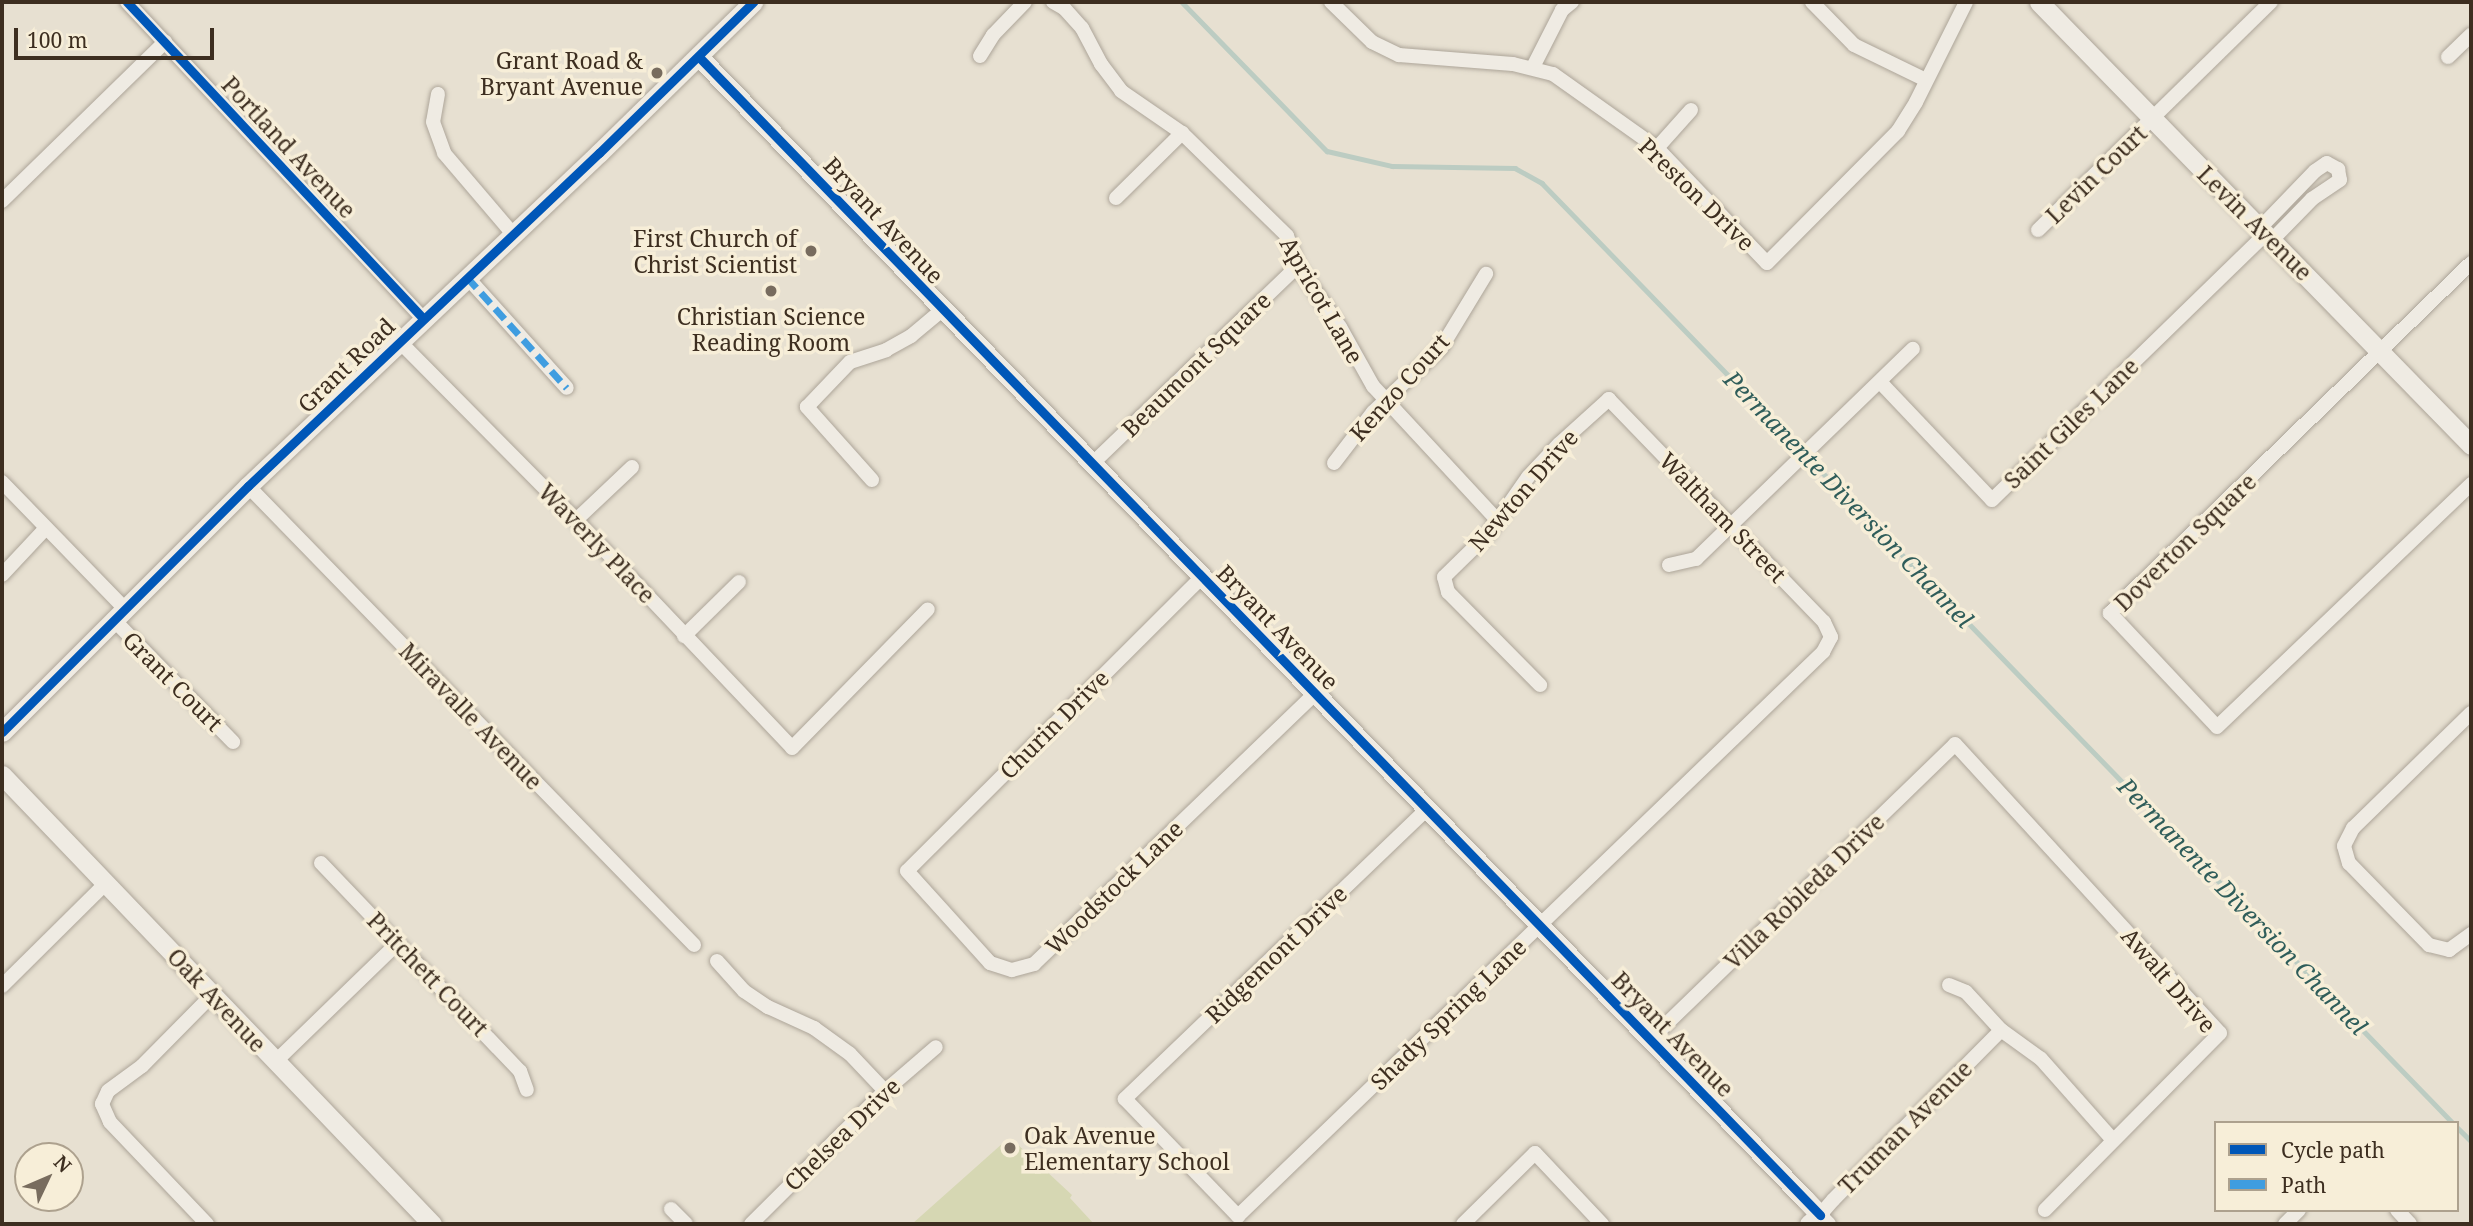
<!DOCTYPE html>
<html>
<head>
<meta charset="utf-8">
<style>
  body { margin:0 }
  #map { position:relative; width:2473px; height:1226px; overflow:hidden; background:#e7e0d1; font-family:"Noto Serif",serif }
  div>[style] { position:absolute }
  .green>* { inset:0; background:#d6d7b3 }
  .stream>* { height:4.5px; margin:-2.25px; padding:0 2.25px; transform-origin:2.25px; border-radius:2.25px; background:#bcccc2 }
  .roads { filter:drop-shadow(0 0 2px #ada599) drop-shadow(0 0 2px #ada599) }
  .street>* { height:14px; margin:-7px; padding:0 7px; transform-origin:7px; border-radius:7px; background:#efebe3 }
  .secondary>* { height:19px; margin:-9.5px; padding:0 9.5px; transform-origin:9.5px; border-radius:9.5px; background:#efebe3 }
  .quiet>* { height:7px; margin-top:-3.5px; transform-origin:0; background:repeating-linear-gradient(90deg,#3f9de0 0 14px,transparent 0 21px) }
  .cycleway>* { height:9px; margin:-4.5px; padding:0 4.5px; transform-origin:4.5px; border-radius:4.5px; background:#0057b8 }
  .dots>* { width:19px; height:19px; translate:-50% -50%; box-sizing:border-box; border:4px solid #f7eed8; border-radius:50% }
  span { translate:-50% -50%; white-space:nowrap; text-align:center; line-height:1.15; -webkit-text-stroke:7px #f7eed8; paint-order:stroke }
  .poi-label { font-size:23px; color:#3d2e20 }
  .right { translate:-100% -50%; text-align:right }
  .left { translate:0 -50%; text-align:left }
  .street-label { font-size:23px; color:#3d2e20 }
  .water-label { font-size:24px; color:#2f5d5a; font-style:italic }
  .frame { position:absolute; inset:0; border:4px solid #3d2e20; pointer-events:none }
  .legend { position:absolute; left:2214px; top:1121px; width:245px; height:91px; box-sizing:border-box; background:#f7eed8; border:2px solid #ada18e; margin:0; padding:9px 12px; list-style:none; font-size:21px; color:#3d2e20 }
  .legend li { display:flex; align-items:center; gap:14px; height:35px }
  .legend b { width:35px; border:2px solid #ada18e }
  .north { position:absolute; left:14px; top:1142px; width:70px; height:70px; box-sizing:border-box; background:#f7eed8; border:2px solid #ada18e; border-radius:50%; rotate:46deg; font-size:19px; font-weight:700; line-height:28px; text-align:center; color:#3d2e20 }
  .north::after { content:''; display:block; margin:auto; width:24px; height:32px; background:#786c5e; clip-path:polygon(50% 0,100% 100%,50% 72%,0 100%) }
  .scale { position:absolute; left:14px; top:28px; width:200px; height:32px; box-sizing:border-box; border:4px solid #3d2e20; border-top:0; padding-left:9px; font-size:21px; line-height:24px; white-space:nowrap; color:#3d2e20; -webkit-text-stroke:5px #f7eed8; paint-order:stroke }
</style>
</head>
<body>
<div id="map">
  <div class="green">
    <div style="clip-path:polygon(1003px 1143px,1017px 1144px,1072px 1195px,1070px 1198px,1094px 1224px,912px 1224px)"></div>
  </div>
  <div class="stream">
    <div style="left:1182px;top:2px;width:208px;rotate:45.8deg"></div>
    <div style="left:1327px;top:151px;width:67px;rotate:13deg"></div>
    <div style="left:1392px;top:166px;width:123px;rotate:0.9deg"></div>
    <div style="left:1515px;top:168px;width:31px;rotate:29deg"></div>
    <div style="left:1542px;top:183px;width:1309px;rotate:45.9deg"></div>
    <div style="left:2457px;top:1127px;width:20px;rotate:45deg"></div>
  </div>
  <div class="roads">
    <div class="street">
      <div style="left:127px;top:2px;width:433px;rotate:46.9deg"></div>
      <div style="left:1053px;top:2px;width:13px;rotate:29deg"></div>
      <div style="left:1064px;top:8px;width:27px;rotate:48deg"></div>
      <div style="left:1082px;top:28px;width:41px;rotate:62.2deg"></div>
      <div style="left:1101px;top:64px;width:34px;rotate:53deg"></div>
      <div style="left:1121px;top:91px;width:74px;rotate:34.5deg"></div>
      <div style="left:1182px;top:133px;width:147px;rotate:44.4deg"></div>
      <div style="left:1287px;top:236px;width:32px;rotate:70deg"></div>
      <div style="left:1298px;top:266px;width:74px;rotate:55.5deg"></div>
      <div style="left:1340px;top:327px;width:68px;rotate:60.8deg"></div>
      <div style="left:1373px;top:386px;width:181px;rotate:47.2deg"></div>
      <div style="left:1331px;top:2px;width:57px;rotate:44.3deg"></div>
      <div style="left:1372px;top:42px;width:30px;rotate:26deg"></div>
      <div style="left:1399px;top:55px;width:114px;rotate:4.5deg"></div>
      <div style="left:1513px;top:64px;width:41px;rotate:14deg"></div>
      <div style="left:1553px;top:74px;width:128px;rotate:35.4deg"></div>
      <div style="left:1657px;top:148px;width:159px;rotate:46.3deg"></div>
      <div style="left:1767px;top:263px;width:186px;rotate:-45.2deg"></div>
      <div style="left:1898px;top:131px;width:34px;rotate:-58deg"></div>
      <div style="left:1916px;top:102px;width:112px;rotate:-63.4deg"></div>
      <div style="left:1812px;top:2px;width:60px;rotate:45.7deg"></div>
      <div style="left:1854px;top:45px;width:80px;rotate:25.9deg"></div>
      <div style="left:980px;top:56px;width:25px;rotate:-58deg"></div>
      <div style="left:993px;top:35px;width:46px;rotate:-45.9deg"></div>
      <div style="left:2448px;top:57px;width:32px;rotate:-44deg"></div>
      <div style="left:1533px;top:67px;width:64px;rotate:-63deg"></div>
      <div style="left:1562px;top:10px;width:13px;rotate:-39deg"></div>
      <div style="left:438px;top:94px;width:28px;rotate:100deg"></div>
      <div style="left:433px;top:122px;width:33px;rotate:70deg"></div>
      <div style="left:444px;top:153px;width:106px;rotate:49.6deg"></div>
      <div style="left:1657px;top:148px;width:51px;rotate:-48.2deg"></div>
      <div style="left:1116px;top:198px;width:93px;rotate:-44.6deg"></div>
      <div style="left:2px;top:201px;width:228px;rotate:-44.3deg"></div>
      <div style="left:2260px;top:228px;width:79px;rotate:-46deg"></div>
      <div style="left:2315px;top:171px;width:14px;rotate:-34deg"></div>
      <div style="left:2327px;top:163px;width:13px;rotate:29deg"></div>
      <div style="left:2338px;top:169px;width:11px;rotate:80deg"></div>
      <div style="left:2340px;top:180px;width:34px;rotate:146deg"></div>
      <div style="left:2312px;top:199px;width:57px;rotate:134.3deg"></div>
      <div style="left:2038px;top:230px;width:326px;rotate:-44.4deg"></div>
      <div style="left:2471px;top:263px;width:503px;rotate:135.89deg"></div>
      <div style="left:2110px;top:613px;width:156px;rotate:46.8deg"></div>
      <div style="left:2217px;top:727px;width:352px;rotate:-43.7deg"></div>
      <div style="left:467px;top:277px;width:149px;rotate:48deg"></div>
      <div style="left:398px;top:340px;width:253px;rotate:45.3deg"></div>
      <div style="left:576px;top:520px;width:314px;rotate:46.5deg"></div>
      <div style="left:792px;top:748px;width:194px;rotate:-45.6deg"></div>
      <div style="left:1881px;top:383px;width:161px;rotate:46.5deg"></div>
      <div style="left:1992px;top:500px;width:382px;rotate:-44.2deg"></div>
      <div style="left:1093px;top:463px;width:284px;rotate:-43.9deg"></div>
      <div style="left:1334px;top:463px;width:64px;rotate:-52.6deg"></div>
      <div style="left:1373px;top:412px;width:93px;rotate:-43.3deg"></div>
      <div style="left:1441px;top:348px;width:87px;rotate:-58.7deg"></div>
      <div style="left:872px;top:480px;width:98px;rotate:-131.7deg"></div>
      <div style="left:807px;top:407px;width:62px;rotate:-46.3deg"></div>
      <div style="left:850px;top:362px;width:38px;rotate:-18deg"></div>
      <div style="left:886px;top:350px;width:29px;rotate:-29deg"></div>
      <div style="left:911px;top:336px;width:40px;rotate:-40deg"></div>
      <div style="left:2px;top:482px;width:175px;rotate:45.9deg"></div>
      <div style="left:248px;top:486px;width:640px;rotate:45.82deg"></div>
      <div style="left:576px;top:520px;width:77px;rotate:-43.4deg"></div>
      <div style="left:1669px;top:565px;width:28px;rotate:-13deg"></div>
      <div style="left:1696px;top:559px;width:302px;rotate:-44.1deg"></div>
      <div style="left:2px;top:575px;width:64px;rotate:-46.9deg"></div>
      <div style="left:1202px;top:577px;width:416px;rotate:135.1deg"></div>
      <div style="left:907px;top:871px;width:124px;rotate:47.9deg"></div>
      <div style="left:990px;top:963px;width:23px;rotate:18deg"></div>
      <div style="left:1012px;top:970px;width:23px;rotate:-15deg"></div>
      <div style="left:1034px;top:964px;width:391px;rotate:-43.9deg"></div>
      <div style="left:113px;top:619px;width:172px;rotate:45.7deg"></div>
      <div style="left:684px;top:636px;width:77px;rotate:-44.5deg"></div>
      <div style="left:2471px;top:713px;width:165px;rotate:135.7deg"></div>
      <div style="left:2353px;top:828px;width:20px;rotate:117deg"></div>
      <div style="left:2344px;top:846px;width:18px;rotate:74deg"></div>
      <div style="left:2349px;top:863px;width:115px;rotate:45.7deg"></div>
      <div style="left:2429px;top:945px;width:21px;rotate:14deg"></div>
      <div style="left:2449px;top:950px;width:27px;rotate:-36deg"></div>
      <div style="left:1427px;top:809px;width:419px;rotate:136.2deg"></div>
      <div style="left:1125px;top:1099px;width:163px;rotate:46deg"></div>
      <div style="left:1238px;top:1216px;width:813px;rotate:-43.95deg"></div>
      <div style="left:1823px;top:652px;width:17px;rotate:-62deg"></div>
      <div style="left:1831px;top:637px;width:17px;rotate:-115deg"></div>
      <div style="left:1824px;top:622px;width:310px;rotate:-134deg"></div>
      <div style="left:1609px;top:399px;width:67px;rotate:138deg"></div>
      <div style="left:1559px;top:444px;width:45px;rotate:133.2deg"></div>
      <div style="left:1528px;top:477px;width:68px;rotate:124.9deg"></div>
      <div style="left:1489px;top:533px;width:63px;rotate:135.6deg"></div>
      <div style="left:1444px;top:577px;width:16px;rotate:75deg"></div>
      <div style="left:1448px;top:592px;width:131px;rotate:45.3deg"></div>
      <div style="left:321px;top:863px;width:288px;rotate:46.3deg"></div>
      <div style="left:520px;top:1071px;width:20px;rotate:70deg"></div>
      <div style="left:717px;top:961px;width:40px;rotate:48deg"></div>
      <div style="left:744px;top:991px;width:29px;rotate:34deg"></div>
      <div style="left:768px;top:1007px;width:51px;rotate:24.5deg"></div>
      <div style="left:814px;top:1028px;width:44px;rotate:35.8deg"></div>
      <div style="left:850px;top:1054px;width:51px;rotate:46.6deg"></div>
      <div style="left:1949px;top:985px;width:18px;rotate:22deg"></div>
      <div style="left:1966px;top:992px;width:52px;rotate:47.4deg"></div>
      <div style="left:2001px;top:1030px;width:49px;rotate:35.9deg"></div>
      <div style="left:2041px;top:1059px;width:107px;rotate:48.4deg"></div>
      <div style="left:2px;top:986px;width:146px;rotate:-44.7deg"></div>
      <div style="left:1652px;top:1038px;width:422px;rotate:-44.1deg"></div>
      <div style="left:1955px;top:744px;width:392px;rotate:47.5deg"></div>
      <div style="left:2220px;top:1033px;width:249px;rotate:134.7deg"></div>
      <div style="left:275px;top:1062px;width:171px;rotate:-44.1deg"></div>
      <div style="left:671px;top:1209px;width:21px;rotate:45deg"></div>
      <div style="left:2397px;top:1210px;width:19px;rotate:47deg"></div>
      <div style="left:207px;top:1224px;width:141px;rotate:-133.6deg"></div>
      <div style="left:110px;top:1122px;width:20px;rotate:-114deg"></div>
      <div style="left:102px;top:1104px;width:14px;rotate:-65deg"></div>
      <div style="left:108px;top:1091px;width:42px;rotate:-36.3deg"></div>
      <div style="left:142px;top:1066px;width:100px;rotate:-45.4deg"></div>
      <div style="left:751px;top:1224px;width:189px;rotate:-44.8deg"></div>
      <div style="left:885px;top:1091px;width:67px;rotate:-40.8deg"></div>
      <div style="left:1463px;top:1224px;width:101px;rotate:-44.6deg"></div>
      <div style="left:1535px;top:1153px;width:98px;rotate:46.7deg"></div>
      <div style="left:1829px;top:1224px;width:13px;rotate:-135deg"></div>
      <div style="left:1820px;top:1215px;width:20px;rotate:-49deg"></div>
      <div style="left:1833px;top:1200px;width:239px;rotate:-45.3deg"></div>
      <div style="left:2285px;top:1224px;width:20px;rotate:-45deg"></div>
    </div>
    <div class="secondary">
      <div style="left:2039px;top:2px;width:619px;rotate:45.72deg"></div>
      <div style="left:699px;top:57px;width:1590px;rotate:45.92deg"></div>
      <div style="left:1805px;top:1199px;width:22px;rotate:47deg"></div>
      <div style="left:1820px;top:1215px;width:14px;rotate:141deg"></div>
      <div style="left:2px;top:732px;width:348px;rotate:-45deg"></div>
      <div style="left:248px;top:486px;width:484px;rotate:-43.5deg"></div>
      <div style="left:599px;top:153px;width:216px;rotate:-44.4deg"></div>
      <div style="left:2px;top:775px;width:622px;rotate:46.24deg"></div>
    </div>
  </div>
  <div class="quiet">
    <div style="left:467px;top:277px;width:149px;rotate:48deg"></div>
  </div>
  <div class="cycleway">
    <div style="left:127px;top:2px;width:433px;rotate:46.9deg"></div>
    <div style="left:699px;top:57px;width:1612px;rotate:45.93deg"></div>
    <div style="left:2px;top:732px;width:348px;rotate:-45deg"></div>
    <div style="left:248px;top:486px;width:484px;rotate:-43.5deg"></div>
    <div style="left:599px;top:153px;width:216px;rotate:-44.4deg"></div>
  </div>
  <div class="dots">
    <div style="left:657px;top:73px;background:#786c5e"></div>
    <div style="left:811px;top:251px;background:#786c5e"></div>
    <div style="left:771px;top:291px;background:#786c5e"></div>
    <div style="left:1010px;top:1148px;background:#786c5e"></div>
  </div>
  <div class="poi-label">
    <span class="right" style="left:643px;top:73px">Grant Road &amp;<br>Bryant Avenue</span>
    <span class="right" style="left:797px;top:251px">First Church of<br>Christ Scientist</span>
    <span style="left:771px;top:329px">Christian Science<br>Reading Room</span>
    <span class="left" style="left:1024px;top:1148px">Oak Avenue<br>Elementary School</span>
  </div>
  <div class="street-label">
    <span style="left:289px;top:147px;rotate:47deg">Portland Avenue</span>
    <span style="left:2096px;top:174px;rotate:-44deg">Levin Court</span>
    <span style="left:1697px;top:194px;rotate:44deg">Preston Drive</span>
    <span style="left:884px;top:220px;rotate:47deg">Bryant Avenue</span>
    <span style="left:2255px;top:223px;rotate:45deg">Levin Avenue</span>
    <span style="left:1322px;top:300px;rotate:60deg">Apricot Lane</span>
    <span style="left:1196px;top:364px;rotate:-44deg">Beaumont Square</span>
    <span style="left:346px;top:365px;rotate:-44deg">Grant Road</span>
    <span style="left:1399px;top:387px;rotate:-48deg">Kenzo Court</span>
    <span style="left:2071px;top:423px;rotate:-44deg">Saint Giles Lane</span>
    <span style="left:1523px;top:490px;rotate:-49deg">Newton Drive</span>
    <span style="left:1723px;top:517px;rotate:46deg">Waltham Street</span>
    <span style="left:2185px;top:542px;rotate:-44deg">Doverton Square</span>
    <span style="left:597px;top:543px;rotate:46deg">Waverly Place</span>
    <span style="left:1278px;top:627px;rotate:46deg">Bryant Avenue</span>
    <span style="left:173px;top:681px;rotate:45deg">Grant Court</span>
    <span style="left:471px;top:716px;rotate:46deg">Miravalle Avenue</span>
    <span style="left:1054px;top:724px;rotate:-45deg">Churin Drive</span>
    <span style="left:1114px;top:887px;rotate:-44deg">Woodstock Lane</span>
    <span style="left:1804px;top:891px;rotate:-44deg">Villa Robleda Drive</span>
    <span style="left:1276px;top:954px;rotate:-44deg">Ridgemont Drive</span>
    <span style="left:428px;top:974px;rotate:46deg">Pritchett Court</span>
    <span style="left:2169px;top:980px;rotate:49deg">Awalt Drive</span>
    <span style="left:217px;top:1000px;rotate:47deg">Oak Avenue</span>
    <span style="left:1448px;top:1014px;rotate:-44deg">Shady Spring Lane</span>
    <span style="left:1673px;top:1034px;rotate:46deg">Bryant Avenue</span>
    <span style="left:1905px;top:1127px;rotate:-45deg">Truman Avenue</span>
    <span style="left:842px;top:1134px;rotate:-44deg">Chelsea Drive</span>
  </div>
  <div class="water-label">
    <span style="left:1849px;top:499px;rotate:46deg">Permanente Diversion Channel</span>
    <span style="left:2243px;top:906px;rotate:46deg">Permanente Diversion Channel</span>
  </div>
  <div class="frame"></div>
  <ul class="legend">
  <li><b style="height:9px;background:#0057b8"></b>Cycle path</li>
  <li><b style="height:9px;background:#3f9de0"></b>Path</li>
  </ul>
  <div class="north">N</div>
  <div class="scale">100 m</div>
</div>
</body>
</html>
